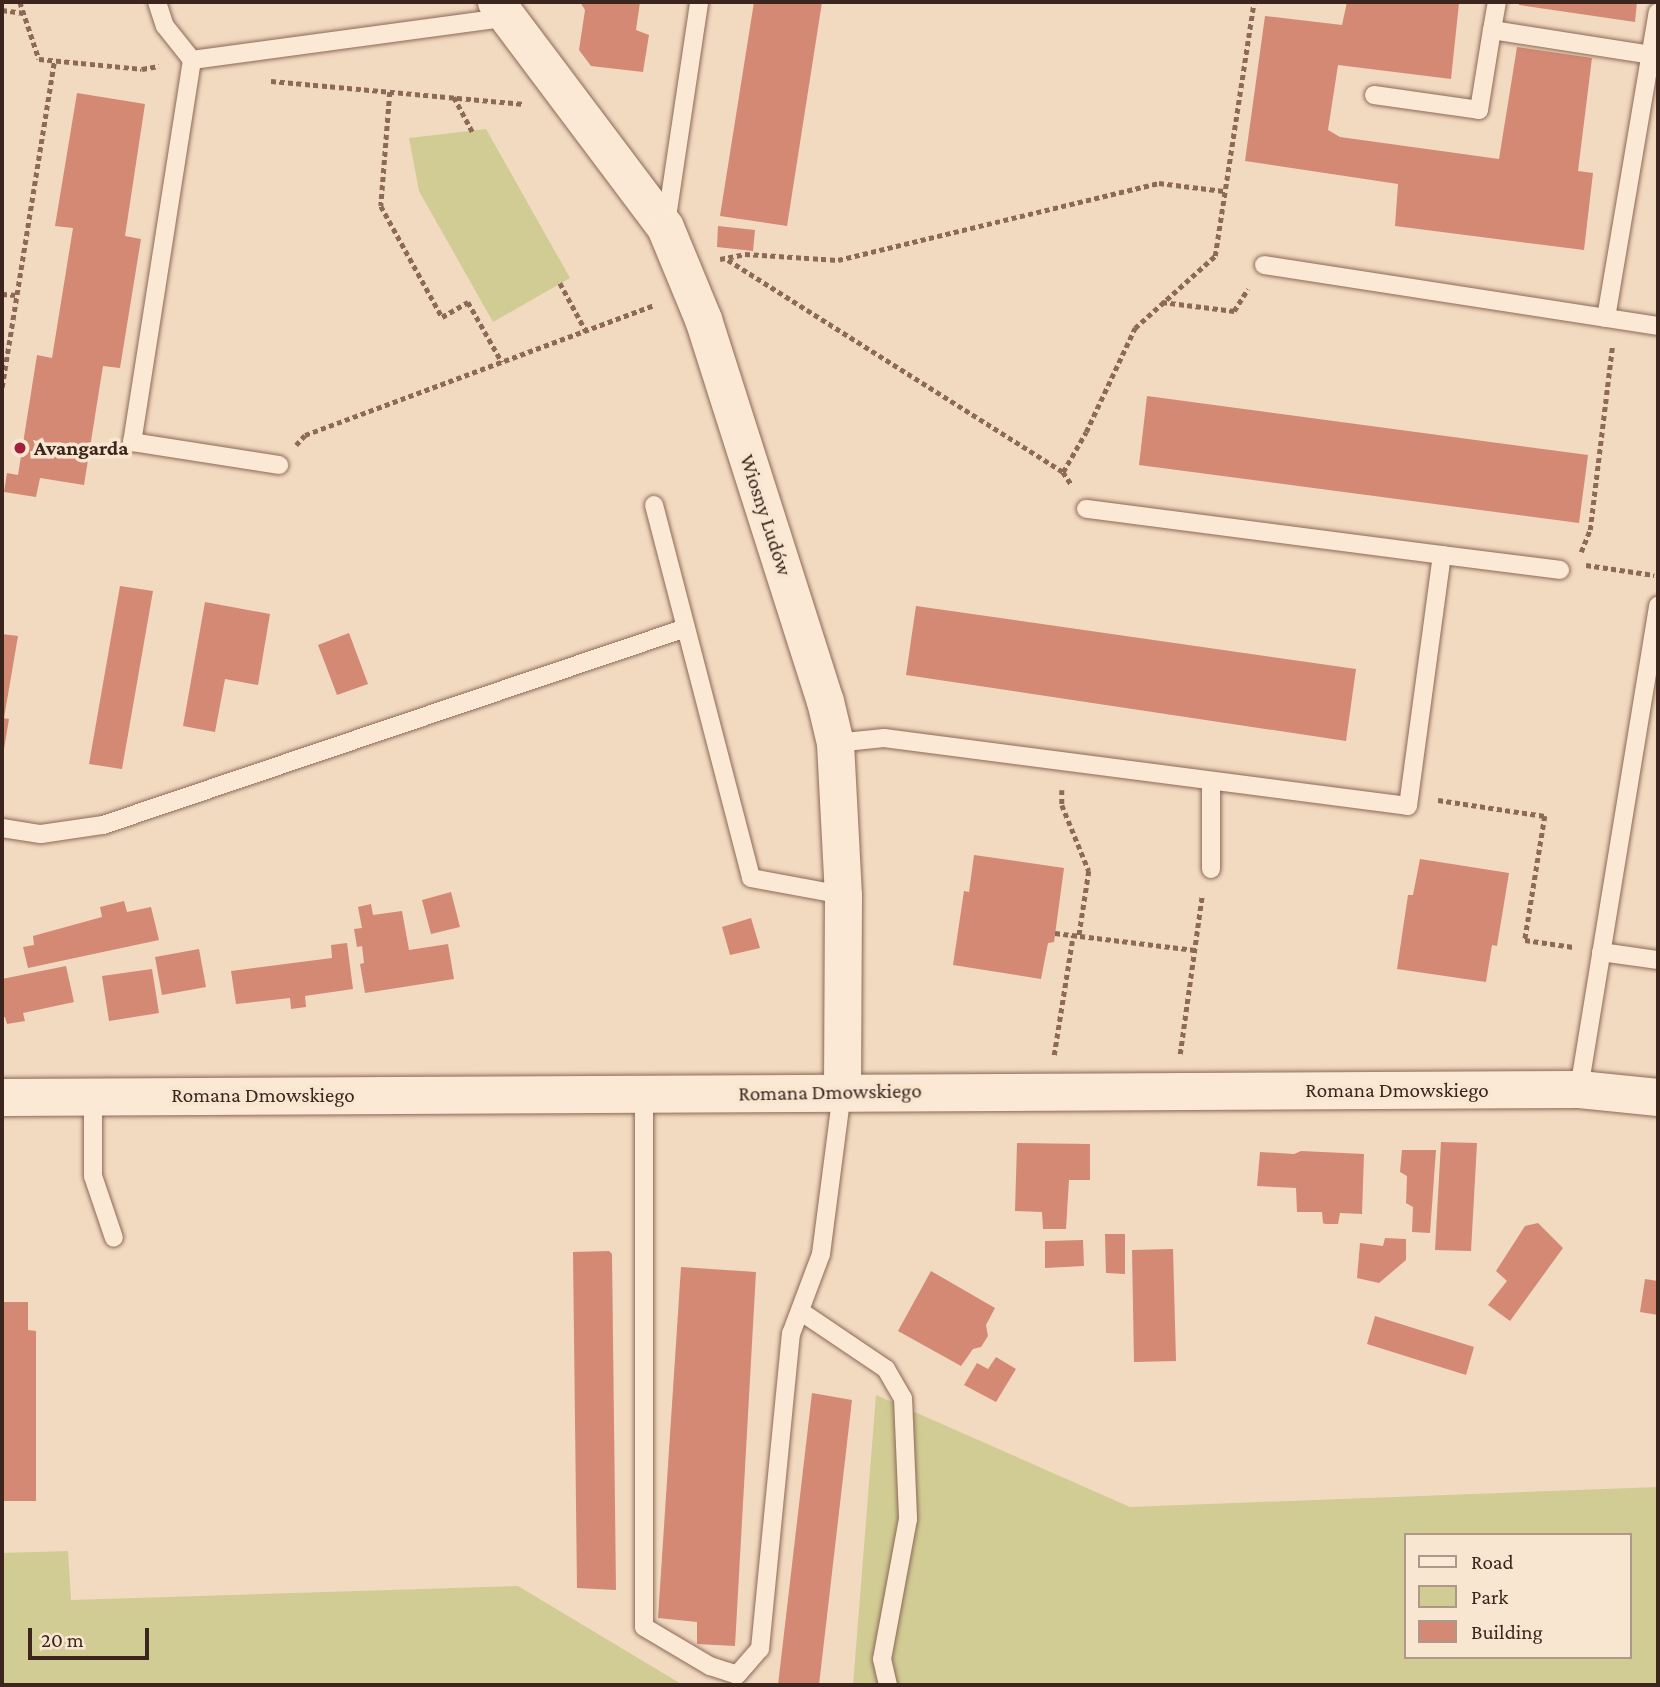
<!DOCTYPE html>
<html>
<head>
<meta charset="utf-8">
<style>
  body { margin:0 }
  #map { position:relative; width:1660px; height:1687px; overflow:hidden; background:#f2dac1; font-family:"Crimson Pro",serif }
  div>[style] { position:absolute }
  .green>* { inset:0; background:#d1cc94 }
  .building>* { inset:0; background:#d38973 }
  .path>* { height:4.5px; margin-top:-2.25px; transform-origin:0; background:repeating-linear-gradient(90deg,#8d6957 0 5px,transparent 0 8.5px) }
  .roads { filter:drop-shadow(0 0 2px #8d6957) drop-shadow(0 0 2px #8d6957) }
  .lane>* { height:18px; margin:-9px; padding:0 9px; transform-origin:9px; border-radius:9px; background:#fce9d5 }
  .street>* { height:37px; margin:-18.5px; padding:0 18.5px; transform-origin:18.5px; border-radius:18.5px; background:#fce9d5 }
  .dots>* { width:19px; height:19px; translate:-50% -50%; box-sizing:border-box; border:4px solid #f8e6d1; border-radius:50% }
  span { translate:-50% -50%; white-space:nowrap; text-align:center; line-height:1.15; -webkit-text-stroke:7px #f8e6d1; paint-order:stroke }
  .poi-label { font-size:21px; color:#3b251c; font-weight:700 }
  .left { translate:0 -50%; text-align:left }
  .street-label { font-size:21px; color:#3b251c }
  .frame { position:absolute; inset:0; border:4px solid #3b251c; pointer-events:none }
  .legend { position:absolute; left:1404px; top:1533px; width:228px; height:126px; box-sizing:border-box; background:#f8e6d1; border:2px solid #ac9989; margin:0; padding:9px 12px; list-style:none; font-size:21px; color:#3b251c }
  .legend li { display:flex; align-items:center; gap:14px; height:35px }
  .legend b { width:35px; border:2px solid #ac9989 }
  .scale { position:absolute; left:28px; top:1628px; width:121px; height:32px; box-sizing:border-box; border:4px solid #3b251c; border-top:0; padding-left:9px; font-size:21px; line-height:24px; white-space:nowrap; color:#3b251c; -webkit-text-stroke:5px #f8e6d1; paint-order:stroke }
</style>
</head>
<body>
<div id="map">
  <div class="green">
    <div style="clip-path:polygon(486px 129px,570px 278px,493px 322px,419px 191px,409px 138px)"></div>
    <div style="clip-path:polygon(evenodd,876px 1395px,1130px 1507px,1658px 1487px,1658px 1685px,853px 1685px,876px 1395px,1406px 1535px,1630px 1535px,1630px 1657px,1406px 1657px,1406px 1535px)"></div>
    <div style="clip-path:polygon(68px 1551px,71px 1600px,518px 1586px,683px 1685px,2px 1685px,2px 1553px)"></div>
  </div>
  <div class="building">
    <div style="clip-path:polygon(580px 2px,640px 2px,636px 30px,649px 35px,643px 72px,591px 66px,579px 50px,585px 10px)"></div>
    <div style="clip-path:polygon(754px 2px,822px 2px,787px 226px,720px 216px)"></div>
    <div style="clip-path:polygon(1347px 2px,1459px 3px,1451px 79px,1338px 65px,1328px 130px,1340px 137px,1499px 159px,1517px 47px,1592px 58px,1578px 171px,1593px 173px,1584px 250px,1395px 226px,1398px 184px,1245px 161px,1265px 16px,1342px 25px)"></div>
    <div style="clip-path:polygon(1519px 2px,1637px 2px,1635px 22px,1519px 5px)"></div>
    <div style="clip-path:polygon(77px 93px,145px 104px,125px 236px,141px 239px,120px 368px,103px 366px,84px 485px,40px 478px,36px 497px,4px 492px,7px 473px,18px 475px,37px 355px,52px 358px,73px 228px,55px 226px)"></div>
    <div style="clip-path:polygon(718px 226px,755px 230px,753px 251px,717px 247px)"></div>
    <div style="clip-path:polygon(1147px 396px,1588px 455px,1579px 523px,1139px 465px)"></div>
    <div style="clip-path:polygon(120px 586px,153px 591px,122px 769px,89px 764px)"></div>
    <div style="clip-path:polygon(205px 602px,270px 614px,258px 685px,225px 679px,215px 732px,183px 726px)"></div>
    <div style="clip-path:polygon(916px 606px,1356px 669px,1346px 741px,906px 675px)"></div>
    <div style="clip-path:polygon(349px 633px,368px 684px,337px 695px,318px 645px)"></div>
    <div style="clip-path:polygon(2px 634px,18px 636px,4px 718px,9px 719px,3px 755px)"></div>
    <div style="clip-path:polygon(974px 855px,1064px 868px,1054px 942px,1048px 943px,1041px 979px,953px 965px,964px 891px,969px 892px)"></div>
    <div style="clip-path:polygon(1420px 859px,1509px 873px,1497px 946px,1492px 945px,1486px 982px,1397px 969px,1408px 895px,1413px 895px)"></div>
    <div style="clip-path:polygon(451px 892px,460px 927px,431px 934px,422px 900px)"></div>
    <div style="clip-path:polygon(124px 901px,127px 912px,151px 907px,159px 940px,28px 968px,23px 947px,34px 945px,33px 936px,102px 917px,100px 907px)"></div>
    <div style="clip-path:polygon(371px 904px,373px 915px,402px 911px,409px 950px,448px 944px,454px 979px,365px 993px,360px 964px,364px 963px,362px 946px,357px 947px,354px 929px,362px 928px,358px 907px)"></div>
    <div style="clip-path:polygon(751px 918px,760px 948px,730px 955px,722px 927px)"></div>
    <div style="clip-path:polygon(347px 943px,353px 989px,305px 996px,306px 1007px,291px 1009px,290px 998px,236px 1004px,231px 971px,332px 958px,331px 945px)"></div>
    <div style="clip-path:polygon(199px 949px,206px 987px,162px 995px,155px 957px)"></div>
    <div style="clip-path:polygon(66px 966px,74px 1002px,23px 1013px,25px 1021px,7px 1024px,5px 1017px,2px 1017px,2px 979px)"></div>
    <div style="clip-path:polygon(152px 969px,159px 1013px,109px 1021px,102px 976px)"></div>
    <div style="clip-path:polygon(1441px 1142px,1477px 1143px,1471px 1251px,1435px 1250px)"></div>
    <div style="clip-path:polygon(1017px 1143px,1090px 1144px,1090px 1180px,1069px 1180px,1066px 1229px,1043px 1229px,1042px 1212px,1015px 1211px)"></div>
    <div style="clip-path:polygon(1402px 1150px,1436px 1150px,1430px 1233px,1412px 1232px,1413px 1207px,1406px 1203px,1407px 1176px,1400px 1172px)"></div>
    <div style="clip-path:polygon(1301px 1151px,1364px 1154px,1362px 1214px,1340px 1213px,1338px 1224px,1325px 1224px,1323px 1223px,1322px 1212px,1297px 1212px,1296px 1188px,1257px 1186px,1260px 1152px,1294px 1154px)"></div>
    <div style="clip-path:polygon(1538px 1223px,1563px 1248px,1510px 1321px,1488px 1305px,1507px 1281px,1496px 1271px,1525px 1226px)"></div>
    <div style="clip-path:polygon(1105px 1234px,1125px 1234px,1125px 1274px,1106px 1273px)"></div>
    <div style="clip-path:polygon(1385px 1238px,1406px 1239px,1406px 1260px,1379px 1283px,1357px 1278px,1360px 1243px,1383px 1246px)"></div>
    <div style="clip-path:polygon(1083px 1240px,1084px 1266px,1045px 1268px,1045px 1241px)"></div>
    <div style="clip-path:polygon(1173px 1249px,1176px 1361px,1134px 1362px,1132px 1250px)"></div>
    <div style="clip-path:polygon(609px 1251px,612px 1254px,616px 1590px,577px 1588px,573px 1252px)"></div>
    <div style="clip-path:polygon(681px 1267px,756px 1272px,735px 1646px,697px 1644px,697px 1622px,658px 1618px)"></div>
    <div style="clip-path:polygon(931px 1271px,995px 1308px,986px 1325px,988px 1336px,981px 1347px,973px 1349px,961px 1366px,898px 1331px)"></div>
    <div style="clip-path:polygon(1645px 1279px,1658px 1281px,1658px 1315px,1640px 1312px)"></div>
    <div style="clip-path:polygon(2px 1302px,28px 1302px,28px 1330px,36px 1331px,36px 1501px,2px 1501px)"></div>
    <div style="clip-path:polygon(1375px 1316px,1474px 1347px,1466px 1375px,1367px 1344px)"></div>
    <div style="clip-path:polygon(996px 1357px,1016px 1369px,996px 1402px,964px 1385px,977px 1363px,988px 1369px)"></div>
    <div style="clip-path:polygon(812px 1393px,852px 1400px,819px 1685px,778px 1685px)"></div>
  </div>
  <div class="path">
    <div style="left:20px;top:2px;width:60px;rotate:71.6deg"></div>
    <div style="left:39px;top:59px;width:103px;rotate:5.5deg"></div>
    <div style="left:142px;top:69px;width:17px;rotate:-10deg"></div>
    <div style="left:2px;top:10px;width:22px;rotate:8deg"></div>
    <div style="left:271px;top:81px;width:254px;rotate:5.2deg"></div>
    <div style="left:390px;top:92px;width:114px;rotate:94.5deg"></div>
    <div style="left:381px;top:206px;width:127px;rotate:61.2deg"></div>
    <div style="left:442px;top:317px;width:30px;rotate:-30deg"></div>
    <div style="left:468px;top:302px;width:69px;rotate:60.5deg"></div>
    <div style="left:454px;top:97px;width:40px;rotate:62deg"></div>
    <div style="left:720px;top:259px;width:25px;rotate:-11deg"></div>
    <div style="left:745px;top:254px;width:93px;rotate:3.7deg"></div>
    <div style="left:838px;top:260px;width:330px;rotate:-13.5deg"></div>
    <div style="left:1159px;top:183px;width:65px;rotate:7deg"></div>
    <div style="left:728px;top:260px;width:396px;rotate:32.3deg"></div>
    <div style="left:1063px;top:472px;width:14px;rotate:56deg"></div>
    <div style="left:560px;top:283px;width:55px;rotate:61.6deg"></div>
    <div style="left:2px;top:294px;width:15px;rotate:4deg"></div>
    <div style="left:1162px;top:302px;width:73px;rotate:7.1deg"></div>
    <div style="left:1234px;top:311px;width:26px;rotate:-58deg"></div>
    <div style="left:2px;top:387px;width:330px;rotate:-80.9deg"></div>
    <div style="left:296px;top:445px;width:13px;rotate:-48deg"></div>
    <div style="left:305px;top:435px;width:373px;rotate:-20.4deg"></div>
    <div style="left:1063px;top:472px;width:46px;rotate:-60.1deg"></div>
    <div style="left:1086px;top:432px;width:115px;rotate:-64.8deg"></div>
    <div style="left:1135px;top:328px;width:108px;rotate:-42deg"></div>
    <div style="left:1215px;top:256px;width:257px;rotate:-81.3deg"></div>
    <div style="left:1581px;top:552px;width:24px;rotate:-68deg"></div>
    <div style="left:1590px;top:530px;width:184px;rotate:-83.1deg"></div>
    <div style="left:1586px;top:565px;width:69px;rotate:8.4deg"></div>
    <div style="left:1062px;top:790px;width:15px;rotate:90deg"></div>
    <div style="left:1062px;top:805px;width:71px;rotate:67.8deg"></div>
    <div style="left:1089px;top:871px;width:66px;rotate:98.7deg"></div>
    <div style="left:1438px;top:800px;width:108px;rotate:8.5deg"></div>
    <div style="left:1545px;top:816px;width:126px;rotate:99.2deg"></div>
    <div style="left:1525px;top:940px;width:49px;rotate:8.3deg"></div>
    <div style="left:1055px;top:933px;width:141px;rotate:6.9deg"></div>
    <div style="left:1180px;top:1054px;width:160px;rotate:-82.1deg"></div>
    <div style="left:1054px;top:1055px;width:121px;rotate:-81deg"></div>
  </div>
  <div class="roads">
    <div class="lane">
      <div style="left:157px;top:2px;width:25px;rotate:72deg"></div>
      <div style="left:165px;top:26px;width:43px;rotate:51.5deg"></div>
      <div style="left:192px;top:60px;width:319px;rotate:-7.7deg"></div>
      <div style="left:1492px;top:30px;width:28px;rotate:-80deg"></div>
      <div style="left:192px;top:60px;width:387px;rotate:98.9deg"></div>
      <div style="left:132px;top:442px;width:149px;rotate:8.9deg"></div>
      <div style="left:1374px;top:95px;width:106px;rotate:8.1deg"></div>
      <div style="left:1479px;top:110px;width:81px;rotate:-80.8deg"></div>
      <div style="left:1492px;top:30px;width:161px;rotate:8.9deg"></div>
      <div style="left:666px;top:224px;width:224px;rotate:-81.5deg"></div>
      <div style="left:1264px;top:265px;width:399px;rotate:8.8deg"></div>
      <div style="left:1606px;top:318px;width:310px;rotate:-80.4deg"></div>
      <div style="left:654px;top:505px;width:385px;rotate:75.4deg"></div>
      <div style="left:751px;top:878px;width:94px;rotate:10.5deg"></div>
      <div style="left:1442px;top:555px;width:119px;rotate:7.2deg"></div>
      <div style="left:835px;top:743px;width:49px;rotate:-5.8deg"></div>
      <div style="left:884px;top:738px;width:528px;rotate:7.39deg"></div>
      <div style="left:1408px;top:806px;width:253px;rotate:-82.3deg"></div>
      <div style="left:1442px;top:555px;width:359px;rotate:-172.6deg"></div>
      <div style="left:2px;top:828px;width:39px;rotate:9deg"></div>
      <div style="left:41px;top:834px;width:63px;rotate:-8.3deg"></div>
      <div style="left:103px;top:825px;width:615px;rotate:-18.67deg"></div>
      <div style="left:1211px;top:869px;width:88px;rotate:-90deg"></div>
      <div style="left:1601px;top:952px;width:58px;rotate:8deg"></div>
      <div style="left:1579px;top:1089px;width:490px;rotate:-80.7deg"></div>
      <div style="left:644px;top:1095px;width:532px;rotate:90deg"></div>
      <div style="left:644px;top:1627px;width:77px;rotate:30.6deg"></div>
      <div style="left:710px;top:1666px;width:28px;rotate:18deg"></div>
      <div style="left:737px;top:1675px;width:35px;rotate:-49deg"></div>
      <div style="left:760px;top:1649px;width:317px;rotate:-84.4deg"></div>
      <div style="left:791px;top:1334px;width:85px;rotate:-69.4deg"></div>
      <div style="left:821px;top:1254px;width:163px;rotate:-82.6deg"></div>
      <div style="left:93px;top:1096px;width:80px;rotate:90deg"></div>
      <div style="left:93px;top:1176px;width:65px;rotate:71.3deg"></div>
      <div style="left:800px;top:1311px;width:104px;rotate:34deg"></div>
      <div style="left:886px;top:1369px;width:34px;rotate:60deg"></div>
      <div style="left:903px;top:1398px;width:121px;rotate:87.6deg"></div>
      <div style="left:908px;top:1519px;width:142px;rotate:100.5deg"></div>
      <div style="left:882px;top:1659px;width:27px;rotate:77deg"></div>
    </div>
    <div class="street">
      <div style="left:496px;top:2px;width:281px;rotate:53.1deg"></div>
      <div style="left:665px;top:227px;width:100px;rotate:67.6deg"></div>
      <div style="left:703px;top:319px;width:401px;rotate:72.3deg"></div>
      <div style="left:825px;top:701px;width:43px;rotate:76.6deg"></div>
      <div style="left:835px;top:743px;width:152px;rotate:87deg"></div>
      <div style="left:843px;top:895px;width:197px;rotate:90.3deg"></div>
      <div style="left:2px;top:1097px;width:1577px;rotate:-0.29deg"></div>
      <div style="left:1579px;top:1089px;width:79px;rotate:5.8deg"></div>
    </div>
  </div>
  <div class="dots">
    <div style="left:20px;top:448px;background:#a1213a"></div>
  </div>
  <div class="poi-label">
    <span class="left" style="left:34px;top:448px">Avangarda</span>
  </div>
  <div class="street-label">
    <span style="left:766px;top:515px;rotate:72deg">Wiosny Ludów</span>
    <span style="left:1397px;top:1090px">Romana Dmowskiego</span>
    <span style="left:830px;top:1092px;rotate:-1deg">Romana Dmowskiego</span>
    <span style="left:263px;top:1095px">Romana Dmowskiego</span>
  </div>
  <div class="frame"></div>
  <ul class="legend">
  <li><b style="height:9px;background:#fce9d5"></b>Road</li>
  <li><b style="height:19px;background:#d1cc94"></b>Park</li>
  <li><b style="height:19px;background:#d38973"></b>Building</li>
  </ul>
  <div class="scale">20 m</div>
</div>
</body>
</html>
